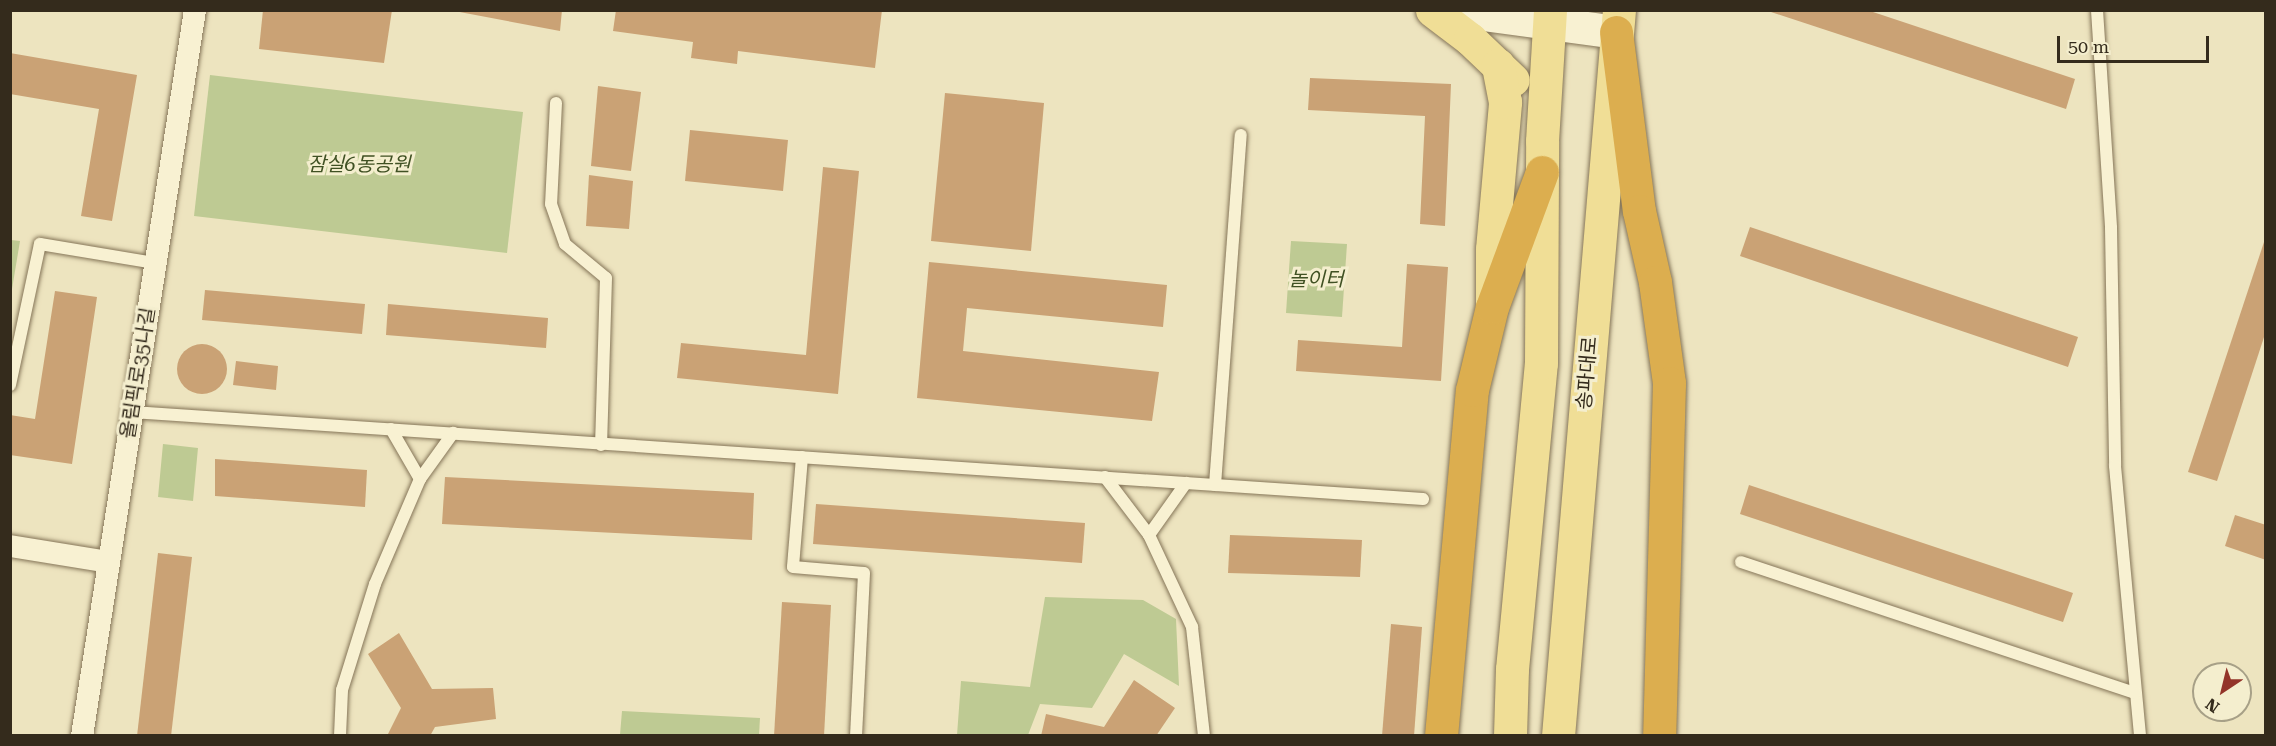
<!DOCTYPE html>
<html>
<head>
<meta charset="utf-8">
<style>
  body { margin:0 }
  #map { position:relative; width:2276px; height:746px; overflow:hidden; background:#ede4bf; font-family:"Roboto Serif","Noto Sans KR",serif }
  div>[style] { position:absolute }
  .green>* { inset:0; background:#beca93 }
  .building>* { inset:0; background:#caa275 }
  .round { border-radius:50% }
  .roads { filter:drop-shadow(0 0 2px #857558) drop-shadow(0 0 2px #857558) }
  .lane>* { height:12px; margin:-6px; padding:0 6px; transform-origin:6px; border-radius:6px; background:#f8f1d2 }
  .street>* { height:22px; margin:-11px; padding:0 11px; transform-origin:11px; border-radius:11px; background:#f8f1d2 }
  .secondary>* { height:33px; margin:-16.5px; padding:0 16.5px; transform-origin:16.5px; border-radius:16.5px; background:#f8f1d2 }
  .primary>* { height:33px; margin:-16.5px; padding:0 16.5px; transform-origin:16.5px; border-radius:16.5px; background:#f0de96 }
  .highway>* { height:33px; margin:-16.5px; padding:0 16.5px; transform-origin:16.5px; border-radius:16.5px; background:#dcae4f }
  span { translate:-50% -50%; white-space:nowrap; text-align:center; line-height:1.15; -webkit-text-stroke:6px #f4eece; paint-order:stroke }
  .park-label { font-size:20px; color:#405123; font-style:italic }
  .street-label { font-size:20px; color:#342b1c }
  .frame { position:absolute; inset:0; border:12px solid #342b1c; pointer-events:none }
  .north { position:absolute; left:2192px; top:662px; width:60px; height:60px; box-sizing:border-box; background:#f4eece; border:2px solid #a7a087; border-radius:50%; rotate:215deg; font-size:16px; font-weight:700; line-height:24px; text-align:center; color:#342b1c }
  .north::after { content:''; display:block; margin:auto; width:21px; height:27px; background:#933429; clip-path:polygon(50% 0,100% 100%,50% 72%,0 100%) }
  .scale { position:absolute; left:2057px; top:36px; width:152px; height:27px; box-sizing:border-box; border:3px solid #342b1c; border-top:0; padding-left:8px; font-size:18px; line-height:21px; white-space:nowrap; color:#342b1c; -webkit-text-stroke:4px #f4eece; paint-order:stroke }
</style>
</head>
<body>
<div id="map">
  <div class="green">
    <div style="clip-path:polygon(210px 75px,523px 112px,507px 253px,194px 216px)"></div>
    <div style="clip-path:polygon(11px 240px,20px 241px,11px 295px,10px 240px)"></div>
    <div style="clip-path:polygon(1291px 241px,1347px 244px,1342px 317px,1286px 313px)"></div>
    <div style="clip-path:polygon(163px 444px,198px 448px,193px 501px,158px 497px)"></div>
    <div style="clip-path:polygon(1045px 597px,1143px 600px,1176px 619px,1179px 686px,1124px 654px,1092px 708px,1040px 704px,1028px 735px,957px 735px,961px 681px,1030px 687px)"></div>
    <div style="clip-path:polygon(622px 711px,760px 718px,759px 735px,620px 735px)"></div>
  </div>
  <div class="building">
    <div style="clip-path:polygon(263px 10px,392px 10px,384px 63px,259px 49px)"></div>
    <div style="clip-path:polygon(449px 10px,562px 10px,560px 31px)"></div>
    <div style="clip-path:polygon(616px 10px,882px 10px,875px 68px,738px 51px,737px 64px,691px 58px,693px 42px,613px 31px)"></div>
    <div style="clip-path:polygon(1867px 10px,2075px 79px,2066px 109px,1768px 11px)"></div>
    <div style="clip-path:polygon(10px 53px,137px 75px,112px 221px,81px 216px,99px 109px,10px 94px)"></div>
    <div style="clip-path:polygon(1310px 78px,1451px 84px,1445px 226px,1420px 224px,1425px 116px,1308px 110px)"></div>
    <div style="clip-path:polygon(598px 86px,641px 92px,631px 171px,591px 166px)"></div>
    <div style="clip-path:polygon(945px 93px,1044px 103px,1031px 251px,931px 241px)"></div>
    <div style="clip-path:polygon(690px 130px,788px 140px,783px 191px,685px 181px)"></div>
    <div style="clip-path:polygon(823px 167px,859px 171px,838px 394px,677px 378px,681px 343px,806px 355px)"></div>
    <div style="clip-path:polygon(589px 175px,633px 181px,629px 229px,586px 226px)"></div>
    <div style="clip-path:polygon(1750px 227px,2078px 337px,2068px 367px,1740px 256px)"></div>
    <div style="clip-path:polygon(2266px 236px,2266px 331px,2217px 481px,2188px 472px)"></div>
    <div style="clip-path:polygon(929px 262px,1167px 285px,1163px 327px,967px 308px,963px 351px,1159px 372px,1152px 421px,917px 398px)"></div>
    <div style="clip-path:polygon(1407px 264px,1448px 267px,1441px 381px,1296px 371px,1298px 340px,1402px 347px)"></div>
    <div style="clip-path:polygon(205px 290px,365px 304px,362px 334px,202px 320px)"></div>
    <div style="clip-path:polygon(55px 291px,97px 297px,72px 464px,10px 455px,10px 415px,35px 419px)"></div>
    <div style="clip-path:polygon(388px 304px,548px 318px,546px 348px,386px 335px)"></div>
    <div class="round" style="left:177px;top:344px;width:50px;height:50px"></div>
    <div style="clip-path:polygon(236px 361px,278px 366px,276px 390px,233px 385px)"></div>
    <div style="clip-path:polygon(215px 459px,367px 470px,365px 507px,215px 496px)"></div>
    <div style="clip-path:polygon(445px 477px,754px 493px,752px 540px,442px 524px)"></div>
    <div style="clip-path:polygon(1749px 485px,2073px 593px,2063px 622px,1740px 514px)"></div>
    <div style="clip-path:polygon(816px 504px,1085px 523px,1082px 563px,813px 544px)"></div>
    <div style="clip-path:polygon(2235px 515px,2266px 525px,2266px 560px,2225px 546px)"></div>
    <div style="clip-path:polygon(1230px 535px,1362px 540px,1360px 577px,1228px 573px)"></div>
    <div style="clip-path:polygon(158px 553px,192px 557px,171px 736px,137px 736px)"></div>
    <div style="clip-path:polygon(782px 602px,831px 605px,824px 736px,774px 736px)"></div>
    <div style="clip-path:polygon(1391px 624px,1422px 627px,1414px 736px,1382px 736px)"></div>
    <div style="clip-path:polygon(399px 633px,432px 689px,493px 688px,496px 719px,435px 727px,430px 736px,387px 736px,401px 708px,368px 654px)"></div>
    <div style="clip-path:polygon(1134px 680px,1175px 708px,1156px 736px,1041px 736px,1046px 714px,1104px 727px)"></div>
  </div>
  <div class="roads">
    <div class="lane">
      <div style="left:2097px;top:10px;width:218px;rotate:86.3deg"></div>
      <div style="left:2111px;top:228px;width:238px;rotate:89deg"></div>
      <div style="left:2115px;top:466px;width:271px;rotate:84.7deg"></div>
      <div style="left:556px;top:103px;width:101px;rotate:92.8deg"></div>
      <div style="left:551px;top:204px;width:42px;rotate:70.7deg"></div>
      <div style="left:565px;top:244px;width:53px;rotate:39.7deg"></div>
      <div style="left:606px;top:278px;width:167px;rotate:91.7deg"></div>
      <div style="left:10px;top:385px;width:144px;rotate:-78deg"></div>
      <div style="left:40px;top:244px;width:117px;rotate:9.4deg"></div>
      <div style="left:132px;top:412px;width:1294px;rotate:3.86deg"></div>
      <div style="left:391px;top:429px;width:58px;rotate:59.9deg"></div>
      <div style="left:802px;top:457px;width:110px;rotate:94.7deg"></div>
      <div style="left:793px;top:567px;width:71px;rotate:4.8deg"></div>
      <div style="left:864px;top:573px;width:163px;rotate:92.8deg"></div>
      <div style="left:1105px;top:477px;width:73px;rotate:52.8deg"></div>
      <div style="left:1149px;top:535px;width:102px;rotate:64.9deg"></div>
      <div style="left:1192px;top:627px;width:110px;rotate:83.7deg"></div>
      <div style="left:1215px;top:485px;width:351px;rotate:-85.8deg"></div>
      <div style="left:1149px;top:535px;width:64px;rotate:-54.6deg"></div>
      <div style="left:1741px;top:562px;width:415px;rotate:18.4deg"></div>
      <div style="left:340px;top:736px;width:46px;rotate:-87.5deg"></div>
      <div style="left:342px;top:690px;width:111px;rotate:-72.7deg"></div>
      <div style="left:375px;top:584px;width:114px;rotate:-66.8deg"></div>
      <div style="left:420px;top:479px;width:57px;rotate:-54.3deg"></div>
    </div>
    <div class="street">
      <div style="left:10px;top:546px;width:100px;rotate:9.2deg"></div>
      <div style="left:82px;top:736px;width:735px;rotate:-81.15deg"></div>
    </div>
    <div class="secondary">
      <div style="left:1453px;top:10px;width:164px;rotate:7.7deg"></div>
    </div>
    <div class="primary">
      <div style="left:1432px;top:10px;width:48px;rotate:37.3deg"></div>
      <div style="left:1470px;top:39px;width:59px;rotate:43.6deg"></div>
      <div style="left:1492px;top:305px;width:56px;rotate:-90deg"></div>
      <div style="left:1492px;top:249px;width:148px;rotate:-84.9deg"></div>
      <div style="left:1505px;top:102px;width:38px;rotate:-101deg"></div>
      <div style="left:1510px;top:736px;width:67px;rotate:-88.3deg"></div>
      <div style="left:1512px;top:669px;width:307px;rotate:-84.6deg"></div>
      <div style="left:1541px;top:363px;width:222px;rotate:-89.7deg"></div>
      <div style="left:1542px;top:141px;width:131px;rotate:-86.5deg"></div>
      <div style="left:1558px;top:736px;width:729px;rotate:-85.2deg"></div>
    </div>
    <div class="highway">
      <div style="left:1616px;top:32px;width:180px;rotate:82.7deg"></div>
      <div style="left:1639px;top:211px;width:73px;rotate:77.3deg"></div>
      <div style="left:1655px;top:282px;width:102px;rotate:82.1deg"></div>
      <div style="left:1669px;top:383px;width:353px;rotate:91.6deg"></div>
      <div style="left:1441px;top:736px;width:347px;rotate:-84.9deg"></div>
      <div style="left:1472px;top:390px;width:85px;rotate:-76.5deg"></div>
      <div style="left:1492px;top:307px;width:144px;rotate:-69.7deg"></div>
    </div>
  </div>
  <div class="park-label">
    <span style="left:359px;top:164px">잠실6동공원</span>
    <span style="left:1316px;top:279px">놀이터</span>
  </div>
  <div class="street-label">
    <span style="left:138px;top:373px;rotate:-81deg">올림픽로35나길</span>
    <span style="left:1587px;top:373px;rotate:-85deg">송파대로</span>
  </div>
  <div class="frame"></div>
  <div class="north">N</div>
  <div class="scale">50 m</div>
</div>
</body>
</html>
